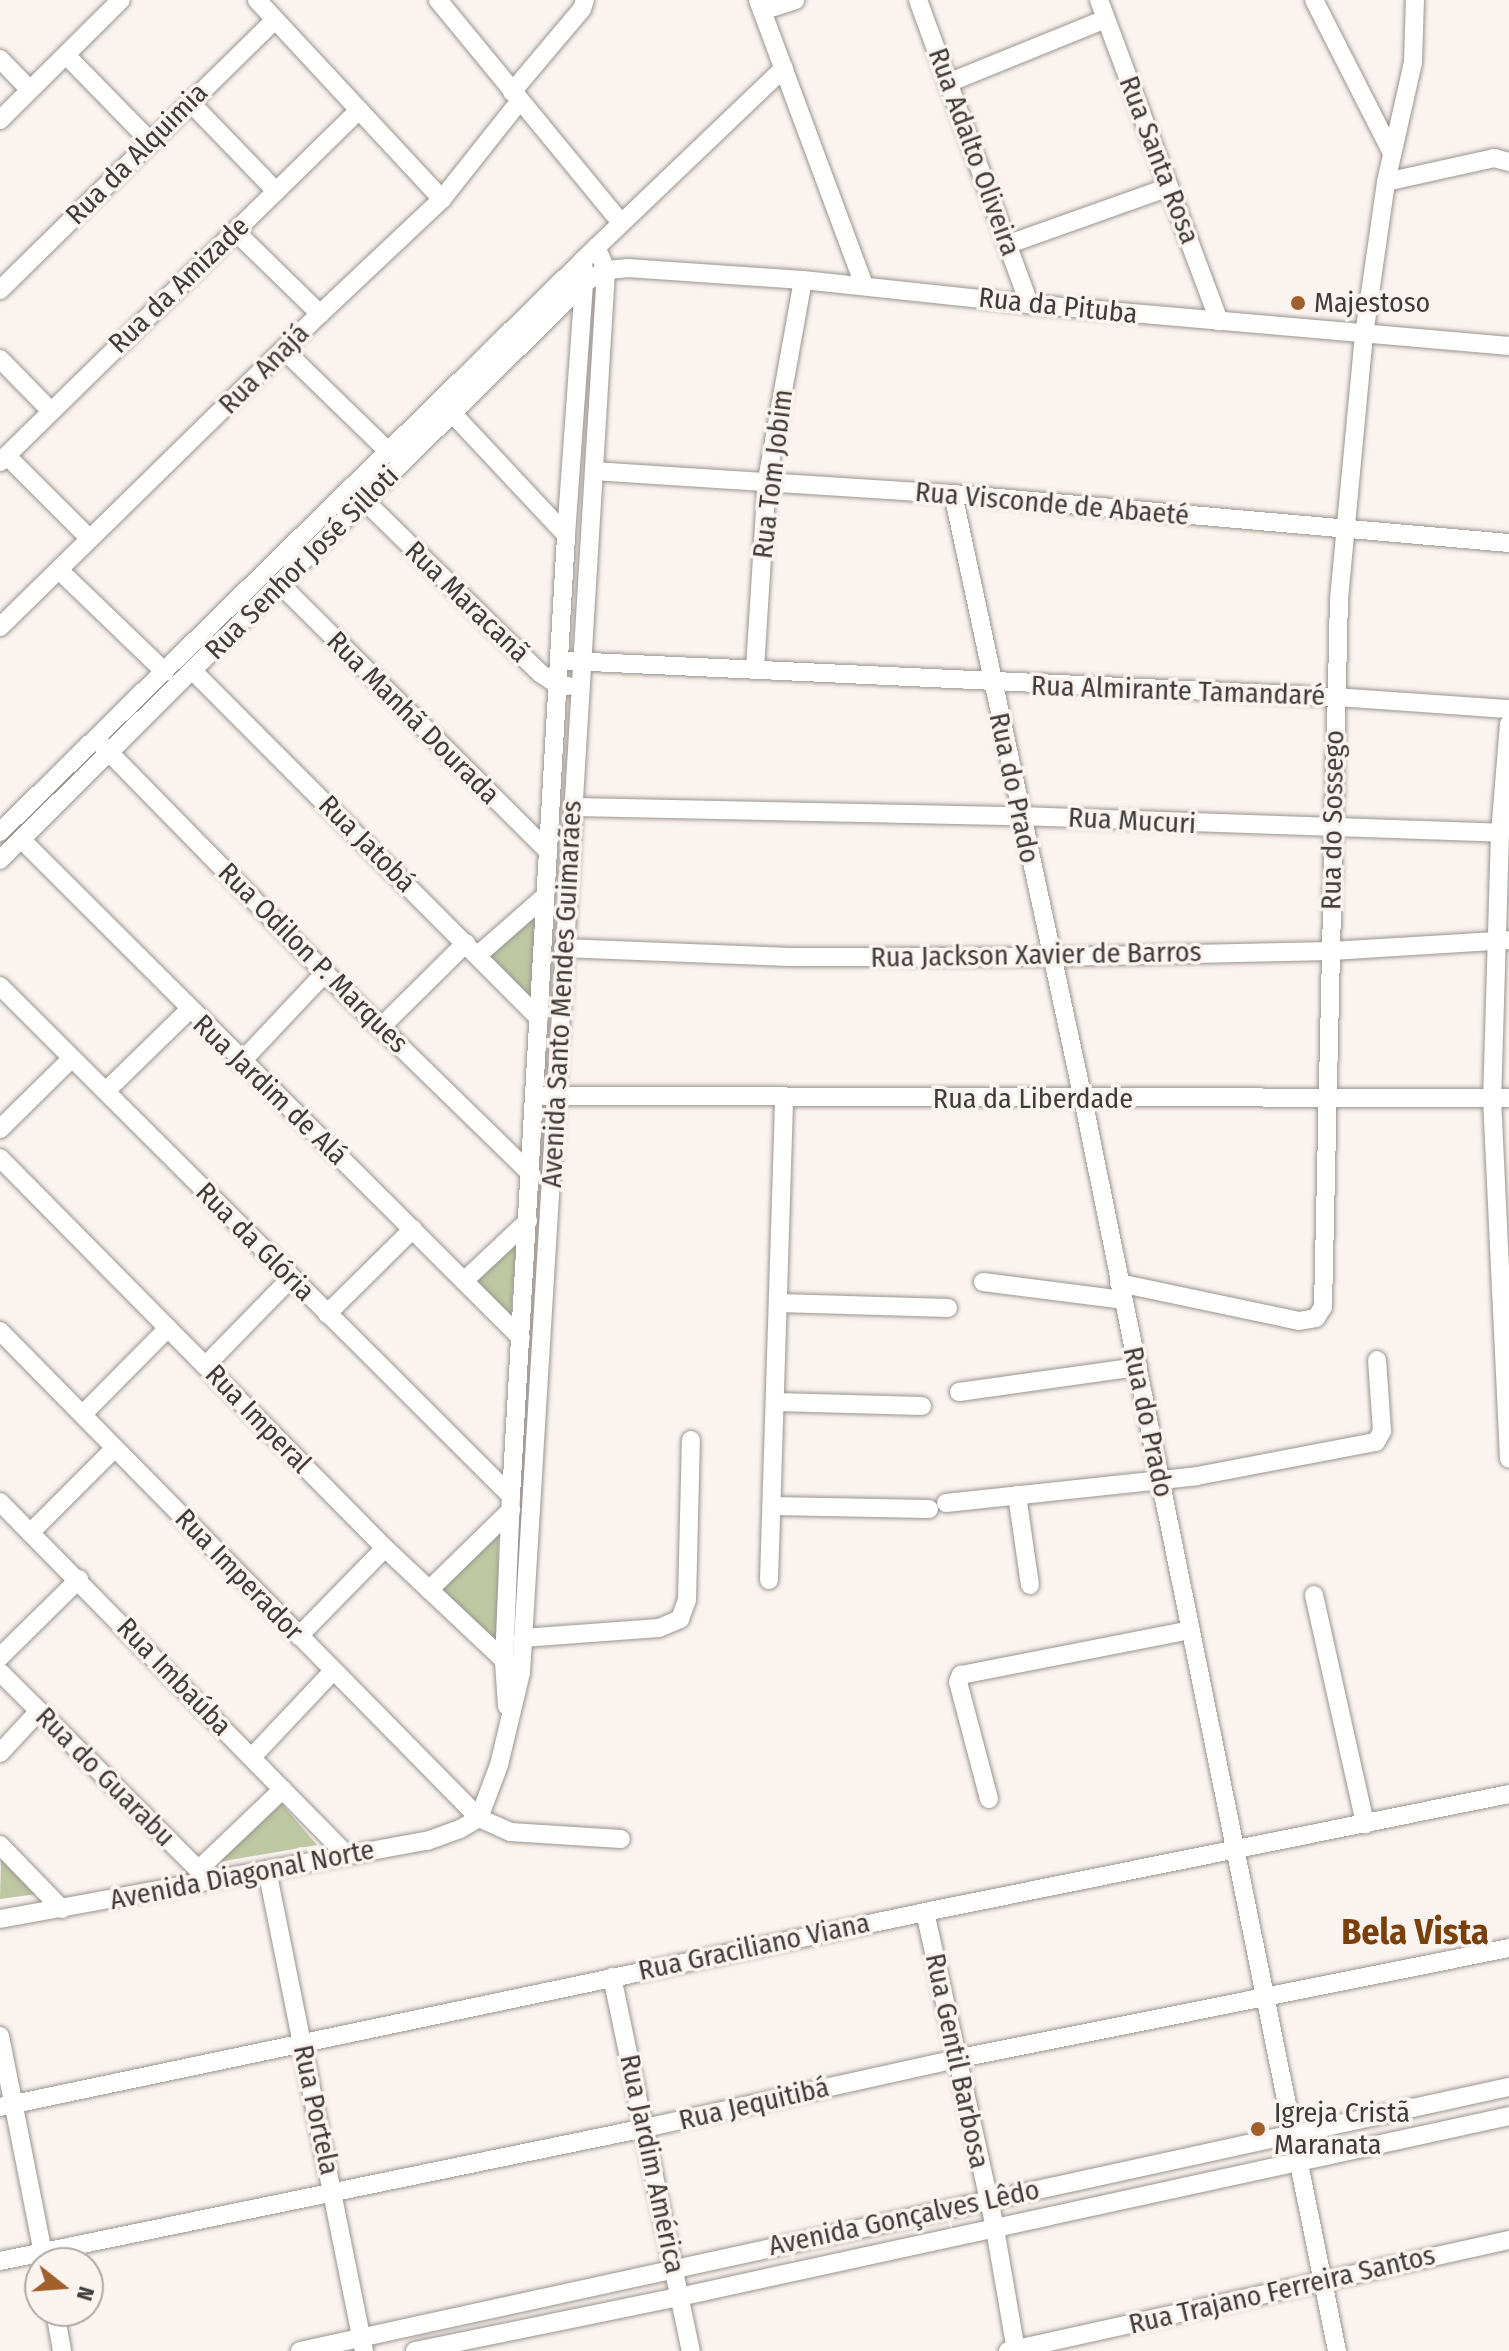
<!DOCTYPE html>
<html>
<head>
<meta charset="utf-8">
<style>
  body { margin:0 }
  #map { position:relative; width:1509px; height:2351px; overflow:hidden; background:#faf3ef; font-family:"Fira Sans Condensed",sans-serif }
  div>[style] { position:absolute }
  .green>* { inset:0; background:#bdc8a2 }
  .roads { filter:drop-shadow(0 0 2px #9a9490) drop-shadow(0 0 2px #9a9490) }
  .minor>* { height:18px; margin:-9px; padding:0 9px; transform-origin:9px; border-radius:9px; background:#fff }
  .dots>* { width:22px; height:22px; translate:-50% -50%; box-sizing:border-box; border:4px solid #faf3ef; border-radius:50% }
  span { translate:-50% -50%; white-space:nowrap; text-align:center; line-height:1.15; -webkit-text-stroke:7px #faf3ef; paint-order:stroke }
  .street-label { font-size:28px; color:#3e3c3a }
  .poi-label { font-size:28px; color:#3e3c3a }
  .left { translate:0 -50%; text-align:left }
  .district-label { font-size:36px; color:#79400a; font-weight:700 }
  .north { position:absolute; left:24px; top:2247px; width:80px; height:80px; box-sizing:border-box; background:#faf3ef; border:2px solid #afaaa7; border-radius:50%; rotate:107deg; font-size:22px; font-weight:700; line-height:32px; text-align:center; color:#3e3c3a }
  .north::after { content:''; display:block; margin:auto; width:28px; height:36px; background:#a05f2b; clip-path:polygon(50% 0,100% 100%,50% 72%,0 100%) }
</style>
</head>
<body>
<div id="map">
  <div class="green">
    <div style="clip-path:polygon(535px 915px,533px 985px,532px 1001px,490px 956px)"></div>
    <div style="clip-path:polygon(516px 1246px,511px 1319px,473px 1281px)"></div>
    <div style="clip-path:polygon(498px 1530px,499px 1646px,438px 1591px)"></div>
    <div style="clip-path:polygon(281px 1803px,317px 1845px,219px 1862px)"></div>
    <div style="clip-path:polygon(1px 1858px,37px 1894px,0 1899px)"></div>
  </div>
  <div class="roads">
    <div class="minor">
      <div style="left:257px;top:0;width:272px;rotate:47.1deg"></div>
      <div style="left:438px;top:0;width:288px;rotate:50.6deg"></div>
      <div style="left:758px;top:0;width:304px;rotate:69.6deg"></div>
      <div style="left:918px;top:0;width:324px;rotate:69.9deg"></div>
      <div style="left:1099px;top:0;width:343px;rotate:69.5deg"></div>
      <div style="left:1314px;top:0;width:172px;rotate:63deg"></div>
      <div style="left:762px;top:11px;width:35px;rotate:-18deg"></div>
      <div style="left:66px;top:55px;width:120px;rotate:45.7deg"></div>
      <div style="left:0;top:59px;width:43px;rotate:45.9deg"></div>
      <div style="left:948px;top:83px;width:170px;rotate:-22.1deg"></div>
      <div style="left:512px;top:92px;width:109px;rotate:-49.9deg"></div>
      <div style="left:582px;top:9px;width:9px;rotate:-72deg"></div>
      <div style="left:190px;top:102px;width:124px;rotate:46deg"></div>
      <div style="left:0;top:120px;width:170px;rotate:-44.8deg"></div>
      <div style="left:1386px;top:182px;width:111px;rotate:-12.5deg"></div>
      <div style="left:1494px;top:158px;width:16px;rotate:15deg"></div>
      <div style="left:235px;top:231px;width:119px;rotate:44.3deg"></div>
      <div style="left:1009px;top:244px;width:170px;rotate:-19.6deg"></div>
      <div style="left:0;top:290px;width:385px;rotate:-44.5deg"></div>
      <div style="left:284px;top:350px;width:146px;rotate:44.2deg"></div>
      <div style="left:0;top:359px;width:71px;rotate:45.6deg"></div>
      <div style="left:452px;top:413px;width:167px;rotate:46.9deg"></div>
      <div style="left:7px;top:456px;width:117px;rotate:45deg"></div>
      <div style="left:0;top:462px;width:503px;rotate:-44.44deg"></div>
      <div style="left:594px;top:471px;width:360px;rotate:3.7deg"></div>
      <div style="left:953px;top:494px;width:558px;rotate:5.04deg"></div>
      <div style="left:953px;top:494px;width:619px;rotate:77.87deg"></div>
      <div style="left:1083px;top:1099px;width:1278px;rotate:78.53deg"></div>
      <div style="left:365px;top:501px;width:245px;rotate:44.5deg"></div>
      <div style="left:540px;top:673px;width:22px;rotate:34deg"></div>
      <div style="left:558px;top:685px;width:10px;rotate:6deg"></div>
      <div style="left:59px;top:570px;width:147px;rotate:43.9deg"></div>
      <div style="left:280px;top:584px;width:377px;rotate:44.9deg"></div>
      <div style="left:0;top:627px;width:448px;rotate:-44.4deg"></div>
      <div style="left:320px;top:314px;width:168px;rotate:-43.3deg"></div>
      <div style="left:442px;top:199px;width:124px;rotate:-51.6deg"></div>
      <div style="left:569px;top:661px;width:768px;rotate:2.69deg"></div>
      <div style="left:1336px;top:697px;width:173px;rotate:4deg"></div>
      <div style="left:755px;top:669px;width:189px;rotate:-86.4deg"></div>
      <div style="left:767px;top:480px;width:203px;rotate:-79.8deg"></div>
      <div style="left:193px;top:671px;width:490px;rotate:45.1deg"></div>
      <div style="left:1509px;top:724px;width:109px;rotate:94.7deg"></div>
      <div style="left:1500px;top:833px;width:265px;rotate:91.7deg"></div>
      <div style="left:1492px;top:1098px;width:361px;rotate:87.3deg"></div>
      <div style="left:101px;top:744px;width:320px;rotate:45.6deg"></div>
      <div style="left:325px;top:973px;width:289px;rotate:44.3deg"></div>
      <div style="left:572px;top:807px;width:448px;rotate:1.2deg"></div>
      <div style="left:1020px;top:816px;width:480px;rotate:2deg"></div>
      <div style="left:0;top:832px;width:817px;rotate:-44.45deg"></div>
      <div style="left:583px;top:260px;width:278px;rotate:-43.7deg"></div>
      <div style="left:21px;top:839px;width:706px;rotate:44.94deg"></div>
      <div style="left:0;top:860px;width:821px;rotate:-44.65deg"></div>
      <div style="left:584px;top:283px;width:26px;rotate:-31deg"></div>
      <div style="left:606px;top:270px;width:21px;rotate:-5deg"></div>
      <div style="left:627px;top:268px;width:176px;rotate:3.9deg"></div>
      <div style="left:803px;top:280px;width:227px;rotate:6.1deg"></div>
      <div style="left:1029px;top:304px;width:482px;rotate:5deg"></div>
      <div style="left:563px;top:948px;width:227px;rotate:2.3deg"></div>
      <div style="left:790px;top:957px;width:260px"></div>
      <div style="left:1050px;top:957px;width:281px;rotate:-1.2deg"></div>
      <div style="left:1331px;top:951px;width:178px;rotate:-3.5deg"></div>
      <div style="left:478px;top:955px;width:88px;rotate:-41.3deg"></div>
      <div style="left:0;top:986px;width:722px;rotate:44.94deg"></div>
      <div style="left:382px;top:1026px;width:118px;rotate:-44.7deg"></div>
      <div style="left:241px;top:1062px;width:122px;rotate:-46.7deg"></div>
      <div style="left:106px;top:1091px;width:116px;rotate:-44.3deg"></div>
      <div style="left:544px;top:1096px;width:965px;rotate:0.12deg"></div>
      <div style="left:0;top:1129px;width:101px;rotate:-44.6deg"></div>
      <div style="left:0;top:1158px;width:548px;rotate:45.37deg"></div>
      <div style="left:385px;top:1548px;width:170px;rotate:43.3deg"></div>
      <div style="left:464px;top:1281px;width:88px;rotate:-43.2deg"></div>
      <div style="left:983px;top:1282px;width:141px;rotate:7.3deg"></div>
      <div style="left:1119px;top:1283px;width:184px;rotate:11.9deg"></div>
      <div style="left:1299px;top:1321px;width:17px;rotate:-10deg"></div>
      <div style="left:1316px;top:1318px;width:13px;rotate:-58deg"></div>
      <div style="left:1323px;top:1307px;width:708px;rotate:-88.71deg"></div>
      <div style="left:1339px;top:599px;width:265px;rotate:-84.6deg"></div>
      <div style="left:1364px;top:335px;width:155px;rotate:-81.8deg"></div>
      <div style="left:1386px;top:182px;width:123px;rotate:-77.3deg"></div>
      <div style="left:1413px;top:62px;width:62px;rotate:-88.2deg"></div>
      <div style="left:779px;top:1303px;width:169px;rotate:1.7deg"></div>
      <div style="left:327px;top:1314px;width:121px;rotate:-44.7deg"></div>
      <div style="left:0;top:1331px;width:683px;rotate:45.47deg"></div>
      <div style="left:479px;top:1818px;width:34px;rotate:24deg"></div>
      <div style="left:510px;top:1832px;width:111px;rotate:3.6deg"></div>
      <div style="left:206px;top:1365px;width:120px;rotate:-45.7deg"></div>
      <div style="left:959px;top:1392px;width:181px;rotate:-8deg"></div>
      <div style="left:776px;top:1402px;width:146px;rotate:1.6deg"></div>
      <div style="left:83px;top:1414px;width:121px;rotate:-45.3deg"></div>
      <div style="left:1017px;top:1495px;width:91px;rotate:81.8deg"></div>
      <div style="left:0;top:1502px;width:495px;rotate:45.5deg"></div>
      <div style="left:946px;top:1503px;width:252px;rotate:-6.1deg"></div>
      <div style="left:1197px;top:1476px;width:182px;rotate:-10.8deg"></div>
      <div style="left:1376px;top:1442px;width:13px;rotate:-61deg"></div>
      <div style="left:1382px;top:1431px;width:71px;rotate:-94deg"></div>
      <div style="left:772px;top:1506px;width:157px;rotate:1.1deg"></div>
      <div style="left:30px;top:1533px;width:120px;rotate:-45deg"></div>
      <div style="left:769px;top:1580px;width:482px;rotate:-88.2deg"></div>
      <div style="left:429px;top:1590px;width:115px;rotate:-44.3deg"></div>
      <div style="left:1314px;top:1595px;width:235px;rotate:77.4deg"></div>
      <div style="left:299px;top:1636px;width:123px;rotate:-45.7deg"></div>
      <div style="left:523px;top:1638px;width:136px;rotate:-4.2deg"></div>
      <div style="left:659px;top:1628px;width:23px;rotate:-23deg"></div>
      <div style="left:680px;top:1619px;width:20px;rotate:-70deg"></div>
      <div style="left:687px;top:1600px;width:160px;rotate:-88.6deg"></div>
      <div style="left:0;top:1657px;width:111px;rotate:-44.6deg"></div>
      <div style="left:0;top:1672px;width:296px;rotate:44.9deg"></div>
      <div style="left:507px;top:1706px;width:44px;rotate:-93.9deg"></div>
      <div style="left:504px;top:1662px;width:166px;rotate:-87.6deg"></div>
      <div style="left:511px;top:1496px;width:963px;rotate:-86.72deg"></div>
      <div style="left:566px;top:535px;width:253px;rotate:-85.9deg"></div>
      <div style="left:584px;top:283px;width:23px;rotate:-92deg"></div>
      <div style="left:0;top:1753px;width:57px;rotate:-47.1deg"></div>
      <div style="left:252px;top:1757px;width:118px;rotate:-46.7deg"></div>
      <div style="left:989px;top:1799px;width:121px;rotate:-104.8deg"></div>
      <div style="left:958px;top:1682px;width:8px;rotate:-67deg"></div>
      <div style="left:961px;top:1675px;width:234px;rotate:-11.1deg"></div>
      <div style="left:479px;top:1818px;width:57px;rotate:-69.3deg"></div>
      <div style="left:499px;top:1765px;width:95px;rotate:-76.6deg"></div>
      <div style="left:521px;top:1673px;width:1406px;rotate:-86.53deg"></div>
      <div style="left:606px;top:270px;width:25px;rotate:-113deg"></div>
      <div style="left:0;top:1845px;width:89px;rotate:45.9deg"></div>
      <div style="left:198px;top:1870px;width:117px;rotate:-43.6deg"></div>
      <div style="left:267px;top:1870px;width:491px;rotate:78.6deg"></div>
      <div style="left:925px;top:1912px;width:325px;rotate:77.5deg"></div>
      <div style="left:995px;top:2229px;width:124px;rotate:80.2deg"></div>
      <div style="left:0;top:1919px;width:434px;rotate:-10.4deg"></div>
      <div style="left:427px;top:1841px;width:35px;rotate:-20deg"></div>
      <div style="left:460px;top:1829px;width:22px;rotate:-30deg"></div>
      <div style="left:612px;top:1977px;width:382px;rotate:78.1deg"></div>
      <div style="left:0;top:2036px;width:231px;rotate:78.8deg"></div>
      <div style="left:0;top:2107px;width:945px;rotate:-11.9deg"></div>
      <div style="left:925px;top:1912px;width:596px;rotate:-11.42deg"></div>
      <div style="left:0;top:2261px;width:659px;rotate:-11.65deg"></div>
      <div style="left:645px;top:2128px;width:319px;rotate:-12.5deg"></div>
      <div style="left:956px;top:2059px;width:564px;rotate:-11.35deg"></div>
      <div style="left:55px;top:2311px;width:41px;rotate:80.1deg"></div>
      <div style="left:300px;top:2351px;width:1237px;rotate:-12.32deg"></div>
      <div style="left:415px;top:2351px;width:269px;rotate:-11.6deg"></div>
      <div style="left:679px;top:2297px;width:850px;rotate:-12.3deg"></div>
      <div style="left:1008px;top:2351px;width:513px;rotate:-12.49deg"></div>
    </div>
  </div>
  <div class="dots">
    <div style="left:1298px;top:303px;background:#a05f2b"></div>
    <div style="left:1258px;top:2129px;background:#a05f2b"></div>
  </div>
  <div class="street-label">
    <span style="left:974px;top:152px;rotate:70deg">Rua Adalto Oliveira</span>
    <span style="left:137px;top:154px;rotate:-45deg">Rua da Alquimia</span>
    <span style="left:1159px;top:160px;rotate:69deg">Rua Santa Rosa</span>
    <span style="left:179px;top:285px;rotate:-44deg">Rua da Amizade</span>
    <span style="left:1058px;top:306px;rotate:6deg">Rua da Pituba</span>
    <span style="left:264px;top:369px;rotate:-45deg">Rua Anajá</span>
    <span style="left:773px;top:474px;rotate:-83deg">Rua Tom Jobim</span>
    <span style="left:1052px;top:504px;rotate:5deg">Rua Visconde de Abaeté</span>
    <span style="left:302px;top:563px;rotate:-45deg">Rua Senhor José Silloti</span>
    <span style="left:467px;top:602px;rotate:44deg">Rua Maracanã</span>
    <span style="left:1178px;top:691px;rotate:2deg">Rua Almirante Tamandaré</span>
    <span style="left:413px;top:718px;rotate:45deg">Rua Manhã Dourada</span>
    <span style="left:1014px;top:788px;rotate:78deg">Rua do Prado</span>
    <span style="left:1333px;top:820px;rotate:-89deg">Rua do Sossego</span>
    <span style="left:1132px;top:821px;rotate:3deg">Rua Mucuri</span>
    <span style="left:367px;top:844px;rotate:45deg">Rua Jatobá</span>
    <span style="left:1036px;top:955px;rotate:-1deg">Rua Jackson Xavier de Barros</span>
    <span style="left:313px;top:958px;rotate:45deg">Rua Odilon P. Marques</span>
    <span style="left:562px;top:994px;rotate:-87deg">Avenida Santo Mendes Guimarães</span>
    <span style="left:270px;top:1090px;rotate:44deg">Rua Jardim de Alá</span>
    <span style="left:1033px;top:1099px">Rua da Liberdade</span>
    <span style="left:255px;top:1242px;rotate:45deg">Rua da Glória</span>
    <span style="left:258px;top:1419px;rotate:46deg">Rua Imperal</span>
    <span style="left:1148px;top:1422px;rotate:78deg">Rua do Prado</span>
    <span style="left:239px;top:1575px;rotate:46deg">Rua Imperador</span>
    <span style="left:174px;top:1677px;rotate:46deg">Rua Imbaúba</span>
    <span style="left:105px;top:1777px;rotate:45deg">Rua do Guarabu</span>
    <span style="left:242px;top:1875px;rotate:-11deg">Avenida Diagonal Norte</span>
    <span style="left:754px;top:1947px;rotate:-12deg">Rua Graciliano Viana</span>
    <span style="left:957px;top:2061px;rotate:78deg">Rua Gentil Barbosa</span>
    <span style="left:754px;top:2104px;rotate:-13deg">Rua Jequitibá</span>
    <span style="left:316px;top:2110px;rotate:78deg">Rua Portela</span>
    <span style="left:652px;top:2164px;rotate:78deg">Rua Jardim América</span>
    <span style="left:904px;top:2218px;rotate:-12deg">Avenida Gonçalves Lêdo</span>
    <span style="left:1282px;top:2290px;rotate:-13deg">Rua Trajano Ferreira Santos</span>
  </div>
  <div class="poi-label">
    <span class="left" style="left:1314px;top:303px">Majestoso</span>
    <span class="left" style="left:1274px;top:2129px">Igreja Cristã<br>Maranata</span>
  </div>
  <div class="district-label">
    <span style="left:1415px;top:1933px">Bela Vista</span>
  </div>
  <div class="north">N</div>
</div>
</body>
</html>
